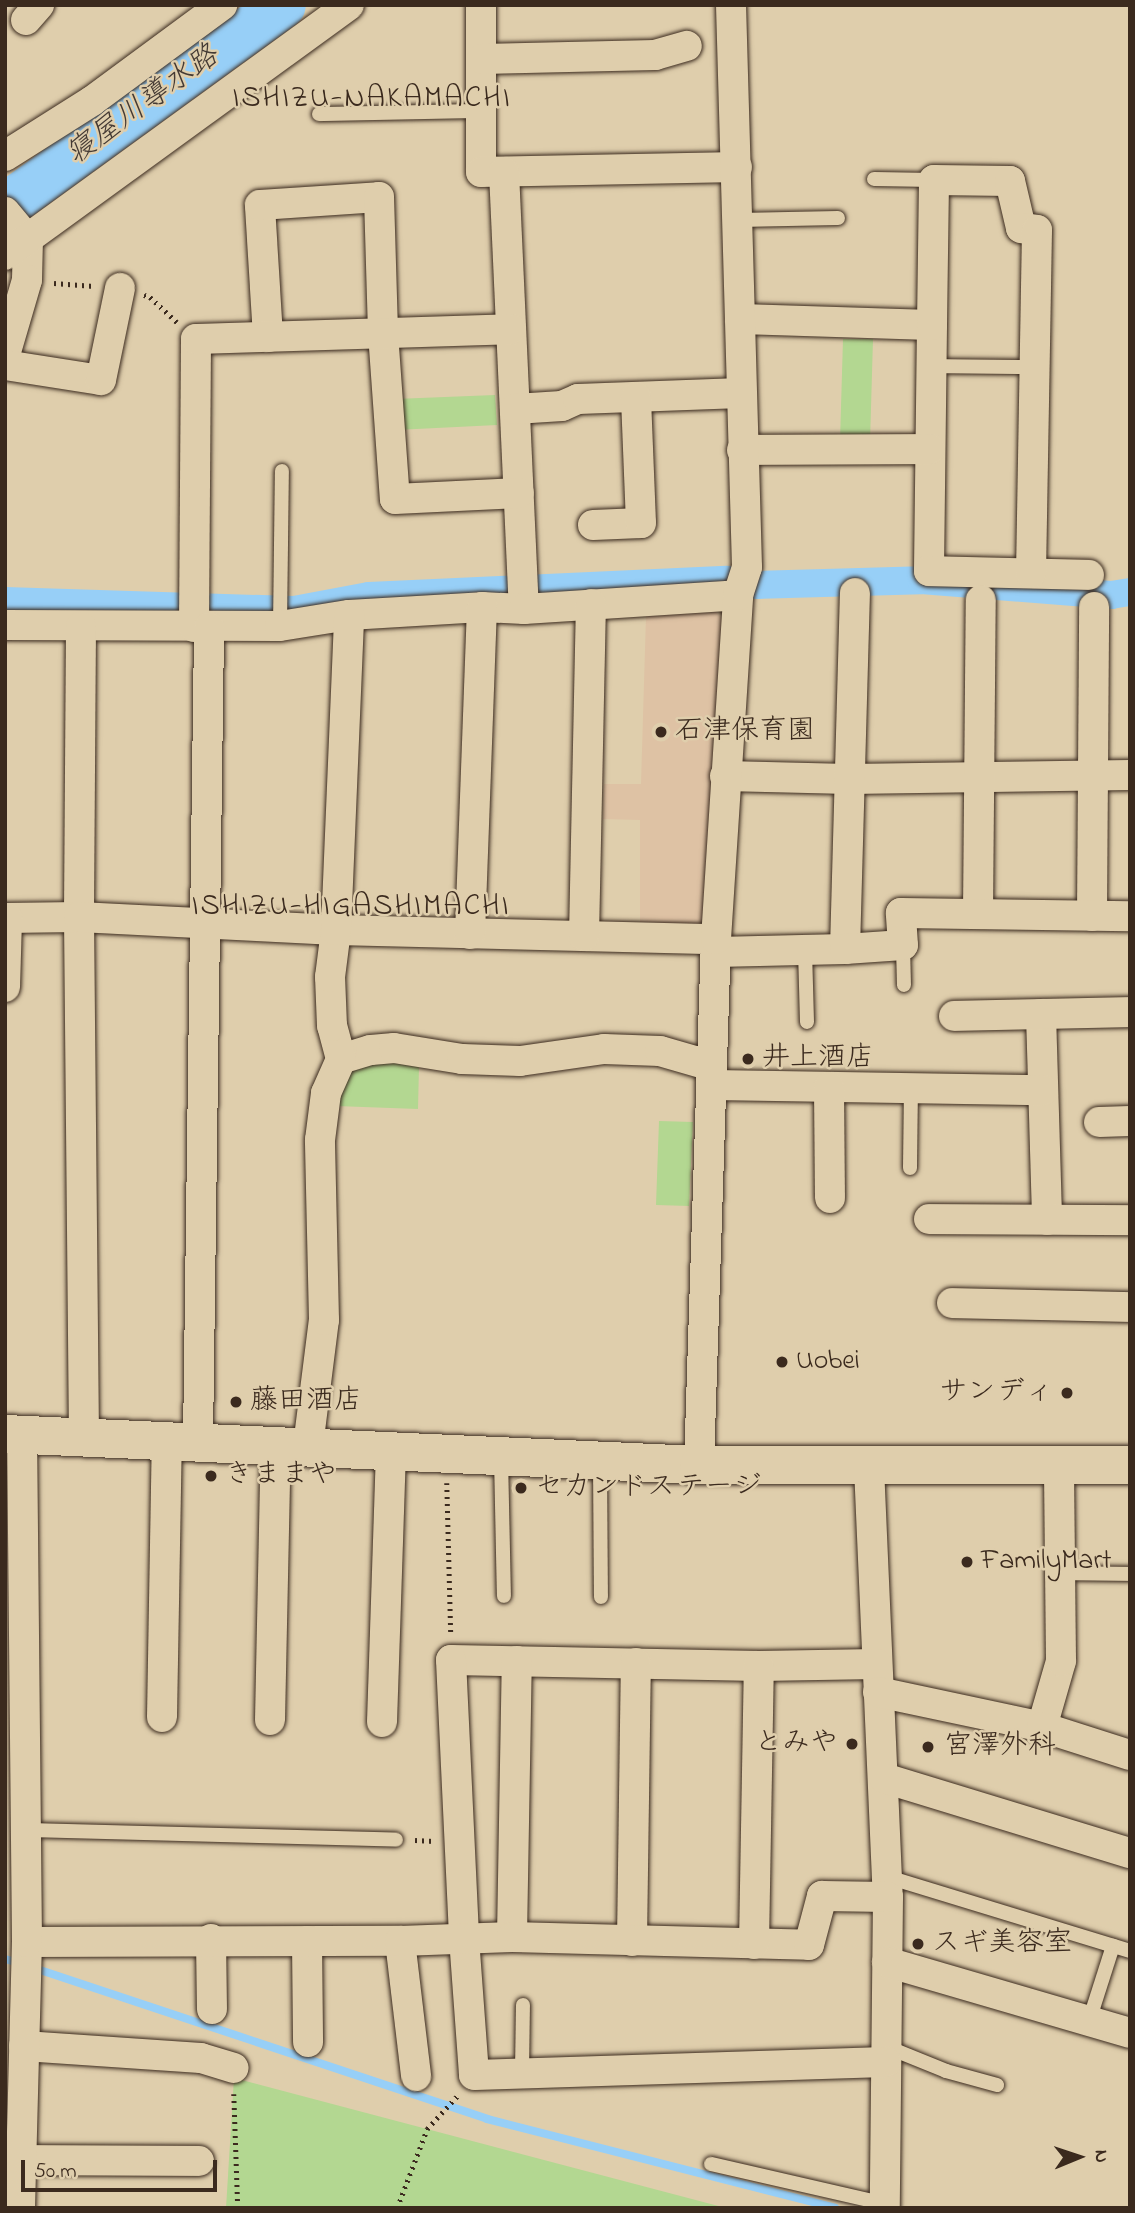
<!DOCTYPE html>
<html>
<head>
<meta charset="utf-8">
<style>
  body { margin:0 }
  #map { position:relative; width:1135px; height:2213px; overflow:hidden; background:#dfceac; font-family:"Indie Flower","Klee One",sans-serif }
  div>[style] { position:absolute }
  .built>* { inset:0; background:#dec2a4 }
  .green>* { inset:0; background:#b3d791 }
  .stream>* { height:8px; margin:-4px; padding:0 4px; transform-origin:4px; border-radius:4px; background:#97cff7 }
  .canal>* { height:28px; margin:-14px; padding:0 14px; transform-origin:14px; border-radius:14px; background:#97cff7 }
  .river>* { height:47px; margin:-23.5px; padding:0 23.5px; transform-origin:23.5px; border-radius:23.5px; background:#97cff7 }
  .path>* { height:4.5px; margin-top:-2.25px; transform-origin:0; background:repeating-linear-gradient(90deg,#3b2a1e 0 2px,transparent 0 7px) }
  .roads { filter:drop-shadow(0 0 2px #3b2a1e) drop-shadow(0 0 2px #3b2a1e) }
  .lane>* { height:14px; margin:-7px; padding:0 7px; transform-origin:7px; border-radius:7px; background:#dfceac }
  .street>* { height:30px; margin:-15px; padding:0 15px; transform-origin:15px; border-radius:15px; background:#dfceac }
  .secondary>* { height:38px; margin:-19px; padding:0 19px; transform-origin:19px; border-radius:19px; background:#dfceac }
  .dots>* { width:19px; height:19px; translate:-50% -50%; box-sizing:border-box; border:4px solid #dfceac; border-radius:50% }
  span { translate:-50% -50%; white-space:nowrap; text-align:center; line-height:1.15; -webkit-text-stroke:5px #dfceac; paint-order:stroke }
  .poi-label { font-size:28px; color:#3b2a1e }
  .left { translate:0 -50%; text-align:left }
  .right { translate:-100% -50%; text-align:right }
  .neighbourhood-label { font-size:30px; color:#3b2a1e; letter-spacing:2px }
  .water-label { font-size:30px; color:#443a34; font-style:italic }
  .frame { position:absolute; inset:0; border:7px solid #3b2a1e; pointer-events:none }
  .north { position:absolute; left:1044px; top:2122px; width:70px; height:70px; -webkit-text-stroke:5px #dfceac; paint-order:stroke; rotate:88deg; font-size:19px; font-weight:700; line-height:28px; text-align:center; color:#3b2a1e }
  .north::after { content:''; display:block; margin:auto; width:24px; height:32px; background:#3b2a1e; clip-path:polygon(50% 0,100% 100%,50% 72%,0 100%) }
  .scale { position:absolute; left:21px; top:2160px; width:196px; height:32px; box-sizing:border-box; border:4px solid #3b2a1e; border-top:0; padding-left:9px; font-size:21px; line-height:24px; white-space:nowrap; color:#3b2a1e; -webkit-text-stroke:5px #dfceac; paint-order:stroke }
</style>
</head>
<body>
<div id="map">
  <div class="built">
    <div style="clip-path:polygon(716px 612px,722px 618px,710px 927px,640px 926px,640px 820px,603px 819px,604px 784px,641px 784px,646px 616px)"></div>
  </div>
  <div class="green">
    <div style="clip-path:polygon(843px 339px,873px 339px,870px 442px,840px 441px)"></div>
    <div style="clip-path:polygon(495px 395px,497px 425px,396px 430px,395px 399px)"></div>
    <div style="clip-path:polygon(371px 1058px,419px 1066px,418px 1109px,336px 1106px,349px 1071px)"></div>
    <div style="clip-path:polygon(659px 1121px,693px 1122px,689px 1206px,656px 1205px)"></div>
    <div style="clip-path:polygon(234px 2078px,726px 2208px,226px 2208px)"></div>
  </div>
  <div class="stream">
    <div style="left:5px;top:1959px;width:18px;rotate:16deg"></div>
    <div style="left:34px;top:1968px;width:478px;rotate:18.4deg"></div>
    <div style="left:487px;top:2119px;width:359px;rotate:14.3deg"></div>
  </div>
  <div class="canal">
    <div style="left:5px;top:601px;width:289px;rotate:1.8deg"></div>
    <div style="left:294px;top:610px;width:76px;rotate:-10.6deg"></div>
    <div style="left:369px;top:596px;width:358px;rotate:-2.6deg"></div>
    <div style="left:727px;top:580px;width:30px;rotate:9deg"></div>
    <div style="left:757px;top:585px;width:164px;rotate:-1.7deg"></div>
    <div style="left:921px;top:580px;width:191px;rotate:4.5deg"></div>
    <div style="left:1111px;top:595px;width:19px;rotate:-9deg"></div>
  </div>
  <div class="river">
    <div style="left:5px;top:206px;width:342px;rotate:-36deg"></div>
  </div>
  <div class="path">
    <div style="left:54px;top:283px;width:40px;rotate:4.3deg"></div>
    <div style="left:144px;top:295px;width:6px;rotate:18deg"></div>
    <div style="left:150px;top:297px;width:37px;rotate:43deg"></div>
    <div style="left:447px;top:1483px;width:152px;rotate:88.5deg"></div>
    <div style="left:415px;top:1840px;width:19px;rotate:3deg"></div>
    <div style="left:234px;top:2094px;width:114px;rotate:88deg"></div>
    <div style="left:397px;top:2208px;width:85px;rotate:-69.2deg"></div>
    <div style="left:427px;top:2129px;width:46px;rotate:-47.6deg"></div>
  </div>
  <div class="roads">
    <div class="lane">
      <div style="left:319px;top:114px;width:162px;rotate:-1.1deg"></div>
      <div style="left:874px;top:179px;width:60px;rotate:1deg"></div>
      <div style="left:738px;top:220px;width:100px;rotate:-1.1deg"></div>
      <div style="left:931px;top:366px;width:103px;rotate:0.6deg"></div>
      <div style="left:280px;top:626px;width:155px;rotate:-89.3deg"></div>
      <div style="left:903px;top:945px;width:40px;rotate:88.6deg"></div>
      <div style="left:805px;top:950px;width:72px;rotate:88.4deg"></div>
      <div style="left:910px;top:1168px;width:80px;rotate:-89.3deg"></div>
      <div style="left:501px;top:1457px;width:139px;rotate:88.8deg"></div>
      <div style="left:600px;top:1462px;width:135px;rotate:89.6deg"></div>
      <div style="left:1060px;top:1573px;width:70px;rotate:0.8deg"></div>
      <div style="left:26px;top:1830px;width:370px;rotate:1.5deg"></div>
      <div style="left:888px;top:1877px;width:253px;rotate:17deg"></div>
      <div style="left:1089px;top:2021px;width:79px;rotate:-72.3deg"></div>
      <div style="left:887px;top:2047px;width:64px;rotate:22.1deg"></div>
      <div style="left:946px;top:2071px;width:53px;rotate:15.4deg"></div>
      <div style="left:522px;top:2073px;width:68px;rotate:-89.2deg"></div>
      <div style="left:711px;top:2164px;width:179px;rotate:12.9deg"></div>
    </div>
    <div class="street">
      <div style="left:481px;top:5px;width:167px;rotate:90deg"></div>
      <div style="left:481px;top:172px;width:256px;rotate:-1.1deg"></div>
      <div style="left:26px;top:20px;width:20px;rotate:-49deg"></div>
      <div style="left:482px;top:59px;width:173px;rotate:-1.3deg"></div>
      <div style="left:655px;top:55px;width:33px;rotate:-16deg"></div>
      <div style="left:5px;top:156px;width:103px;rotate:-32.3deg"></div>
      <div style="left:92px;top:101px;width:162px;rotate:-36.4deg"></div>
      <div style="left:504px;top:172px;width:437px;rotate:87.4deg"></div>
      <div style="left:5px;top:212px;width:35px;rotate:50deg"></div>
      <div style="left:28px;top:239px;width:41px;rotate:91.4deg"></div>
      <div style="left:27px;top:280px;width:78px;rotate:106.3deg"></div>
      <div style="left:5px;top:255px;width:425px;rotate:-36deg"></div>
      <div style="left:740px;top:319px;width:192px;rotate:1.8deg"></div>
      <div style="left:932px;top:325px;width:246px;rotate:90.7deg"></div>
      <div style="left:929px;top:571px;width:160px;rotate:1.4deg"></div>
      <div style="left:932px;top:325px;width:145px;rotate:-89.2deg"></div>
      <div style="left:934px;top:180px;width:76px;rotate:0.8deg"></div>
      <div style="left:1010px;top:181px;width:48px;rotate:76.8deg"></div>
      <div style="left:1021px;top:228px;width:16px;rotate:7deg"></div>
      <div style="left:1037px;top:230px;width:343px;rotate:91deg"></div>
      <div style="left:268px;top:337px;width:132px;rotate:-93.5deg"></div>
      <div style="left:260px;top:205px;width:119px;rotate:-3.8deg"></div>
      <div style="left:379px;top:197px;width:136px;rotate:88.3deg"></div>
      <div style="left:383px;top:333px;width:166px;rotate:85.9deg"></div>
      <div style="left:395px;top:499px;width:124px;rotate:-2.8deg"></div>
      <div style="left:5px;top:365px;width:97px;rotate:8.9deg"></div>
      <div style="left:101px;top:380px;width:94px;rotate:-78.3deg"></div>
      <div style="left:515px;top:409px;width:47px;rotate:-3.7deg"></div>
      <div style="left:562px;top:406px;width:17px;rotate:-24deg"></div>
      <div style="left:578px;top:399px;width:163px;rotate:-2.1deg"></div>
      <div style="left:742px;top:450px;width:188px;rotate:-0.3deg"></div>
      <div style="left:593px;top:525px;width:48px;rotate:-2.4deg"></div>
      <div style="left:641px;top:523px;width:126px;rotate:-92.3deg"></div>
      <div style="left:5px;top:625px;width:275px;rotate:0.2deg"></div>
      <div style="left:280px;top:626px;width:70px;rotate:-9.1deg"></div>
      <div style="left:349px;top:615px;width:133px;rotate:-3.4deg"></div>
      <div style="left:482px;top:607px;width:42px;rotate:2.7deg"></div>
      <div style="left:524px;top:609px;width:214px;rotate:-3.7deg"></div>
      <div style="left:81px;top:627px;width:290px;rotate:90.4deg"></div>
      <div style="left:79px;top:917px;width:521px;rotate:89.45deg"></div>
      <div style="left:194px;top:627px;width:288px;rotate:-89.6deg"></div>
      <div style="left:196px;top:339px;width:315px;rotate:-1.8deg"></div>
      <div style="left:725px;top:776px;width:124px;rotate:1.4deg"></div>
      <div style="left:849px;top:779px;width:281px;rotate:-0.8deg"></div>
      <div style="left:978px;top:914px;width:314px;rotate:-89.5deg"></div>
      <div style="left:1092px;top:916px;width:309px;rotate:-89.6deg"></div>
      <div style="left:5px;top:918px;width:74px;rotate:-0.8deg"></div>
      <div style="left:79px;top:917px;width:257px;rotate:2.9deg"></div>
      <div style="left:336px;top:930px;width:380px;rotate:1.4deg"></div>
      <div style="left:470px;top:934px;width:327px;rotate:-87.9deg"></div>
      <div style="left:584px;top:936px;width:332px;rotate:-88.8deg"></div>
      <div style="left:845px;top:949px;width:356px;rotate:-88.4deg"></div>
      <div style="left:716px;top:952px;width:129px;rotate:-1.3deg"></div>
      <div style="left:845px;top:949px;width:58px;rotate:-3.9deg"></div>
      <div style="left:903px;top:945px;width:32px;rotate:-94deg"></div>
      <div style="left:901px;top:913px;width:229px;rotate:0.8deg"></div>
      <div style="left:5px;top:987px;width:69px;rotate:-88.3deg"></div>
      <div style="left:1041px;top:1014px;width:206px;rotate:88.3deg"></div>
      <div style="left:954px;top:1016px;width:176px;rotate:-1.3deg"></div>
      <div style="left:341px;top:1059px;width:31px;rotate:-17deg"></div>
      <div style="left:371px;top:1050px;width:23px;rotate:-5deg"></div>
      <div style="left:394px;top:1048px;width:69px;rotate:9.2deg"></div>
      <div style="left:462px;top:1059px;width:58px;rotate:2deg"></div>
      <div style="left:520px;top:1061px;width:85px;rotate:-8.1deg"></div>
      <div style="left:604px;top:1049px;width:56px;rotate:2deg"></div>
      <div style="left:660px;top:1051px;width:54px;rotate:16.1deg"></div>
      <div style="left:712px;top:1085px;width:331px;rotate:0.9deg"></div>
      <div style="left:829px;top:1087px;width:111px;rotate:89.5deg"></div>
      <div style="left:1099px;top:1122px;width:31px;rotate:-2deg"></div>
      <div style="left:929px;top:1219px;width:201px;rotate:0.3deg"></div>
      <div style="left:952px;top:1303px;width:178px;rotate:1.3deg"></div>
      <div style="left:198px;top:1440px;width:813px;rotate:-89.22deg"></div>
      <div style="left:308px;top:1446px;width:127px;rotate:-82.8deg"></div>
      <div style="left:324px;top:1320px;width:180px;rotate:-91.3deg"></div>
      <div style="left:320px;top:1140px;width:47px;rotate:-82.7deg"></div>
      <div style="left:326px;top:1093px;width:37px;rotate:-66deg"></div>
      <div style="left:341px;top:1059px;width:34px;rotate:-105deg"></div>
      <div style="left:332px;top:1026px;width:49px;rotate:-92.3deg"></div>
      <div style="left:330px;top:977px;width:47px;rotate:-82.7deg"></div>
      <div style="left:336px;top:930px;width:315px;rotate:-87.6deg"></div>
      <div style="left:699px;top:1465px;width:526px;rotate:-88.15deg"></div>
      <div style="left:716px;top:939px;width:345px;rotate:-86.3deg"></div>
      <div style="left:738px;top:595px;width:29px;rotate:-72deg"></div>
      <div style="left:747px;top:567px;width:562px;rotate:-91.63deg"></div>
      <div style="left:869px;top:1467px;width:430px;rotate:87.5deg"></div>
      <div style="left:888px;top:1897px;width:311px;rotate:90.6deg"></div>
      <div style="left:877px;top:1664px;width:118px;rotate:179deg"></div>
      <div style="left:759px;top:1666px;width:308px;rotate:-178.9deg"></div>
      <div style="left:451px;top:1660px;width:278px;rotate:87.3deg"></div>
      <div style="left:464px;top:1938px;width:137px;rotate:85.8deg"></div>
      <div style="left:474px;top:2075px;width:412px;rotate:-1.8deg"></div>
      <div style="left:878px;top:1692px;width:168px;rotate:12deg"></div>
      <div style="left:1042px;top:1727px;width:69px;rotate:-73.9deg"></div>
      <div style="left:1061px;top:1661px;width:196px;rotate:-90.6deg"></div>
      <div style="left:162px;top:1717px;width:277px;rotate:-89deg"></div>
      <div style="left:270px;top:1720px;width:275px;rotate:-88.8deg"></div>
      <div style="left:382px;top:1722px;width:272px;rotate:-88.1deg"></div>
      <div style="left:1042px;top:1727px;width:92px;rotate:17.7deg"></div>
      <div style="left:884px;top:1778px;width:257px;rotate:17deg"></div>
      <div style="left:512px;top:1937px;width:276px;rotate:-89deg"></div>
      <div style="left:211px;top:1939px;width:70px;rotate:89.2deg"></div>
      <div style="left:307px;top:1941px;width:101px;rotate:89.4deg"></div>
      <div style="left:400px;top:1941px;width:136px;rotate:83.2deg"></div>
      <div style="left:632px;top:1941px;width:278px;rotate:-89.2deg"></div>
      <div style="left:27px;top:1942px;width:373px;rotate:-0.2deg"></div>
      <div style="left:400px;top:1941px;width:112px;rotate:-2deg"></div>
      <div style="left:512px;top:1937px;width:297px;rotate:1.5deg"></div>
      <div style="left:809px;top:1945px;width:51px;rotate:-75.1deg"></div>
      <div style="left:822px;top:1896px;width:66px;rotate:0.9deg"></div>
      <div style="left:754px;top:1944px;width:278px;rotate:-89deg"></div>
      <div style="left:887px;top:1962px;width:253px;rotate:16.3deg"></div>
      <div style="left:24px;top:2046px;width:177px;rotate:3.9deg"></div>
      <div style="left:201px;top:2058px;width:34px;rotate:17deg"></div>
      <div style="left:21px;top:2160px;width:178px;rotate:0.3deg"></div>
      <div style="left:20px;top:2208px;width:266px;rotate:-88.5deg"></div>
      <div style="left:27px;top:1942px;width:508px;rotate:-90.56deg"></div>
    </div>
    <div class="secondary">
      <div style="left:5px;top:1434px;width:695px;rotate:2.56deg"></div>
      <div style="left:699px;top:1465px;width:431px"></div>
    </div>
  </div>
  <div class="dots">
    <div style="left:661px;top:732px;background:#3b2a1e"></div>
    <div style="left:748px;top:1059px;background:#3b2a1e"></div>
    <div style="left:782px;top:1362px;background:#3b2a1e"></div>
    <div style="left:1067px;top:1393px;background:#3b2a1e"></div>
    <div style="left:236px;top:1402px;background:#3b2a1e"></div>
    <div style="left:211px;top:1476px;background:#3b2a1e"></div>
    <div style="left:521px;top:1488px;background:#3b2a1e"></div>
    <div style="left:967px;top:1562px;background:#3b2a1e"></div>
    <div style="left:852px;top:1744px;background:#3b2a1e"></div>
    <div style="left:928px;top:1747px;background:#3b2a1e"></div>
    <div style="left:918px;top:1944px;background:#3b2a1e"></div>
  </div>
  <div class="poi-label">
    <span class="left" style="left:675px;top:732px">石津保育園</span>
    <span class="left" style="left:762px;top:1059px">井上酒店</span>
    <span class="left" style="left:796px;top:1362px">Uobei</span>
    <span class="right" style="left:1053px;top:1393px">サンディ</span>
    <span class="left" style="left:250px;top:1402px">藤田酒店</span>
    <span class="left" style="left:225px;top:1476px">きままや</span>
    <span class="left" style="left:535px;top:1488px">セカンドステージ</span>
    <span class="left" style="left:981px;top:1562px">FamilyMart</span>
    <span class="right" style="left:838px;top:1744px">とみや</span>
    <span class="left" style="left:944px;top:1747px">宮澤外科</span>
    <span class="left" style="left:932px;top:1944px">スギ美容室</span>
  </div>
  <div class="neighbourhood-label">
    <span style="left:372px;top:99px">ISHIZU-NAKAMACHI</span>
    <span style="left:351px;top:907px">ISHIZU-HIGASHIMACHI</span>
  </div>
  <div class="water-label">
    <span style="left:143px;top:106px;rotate:-36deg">寝屋川導水路</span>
  </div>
  <div class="frame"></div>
  <div class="north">N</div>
  <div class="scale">50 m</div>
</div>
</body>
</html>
